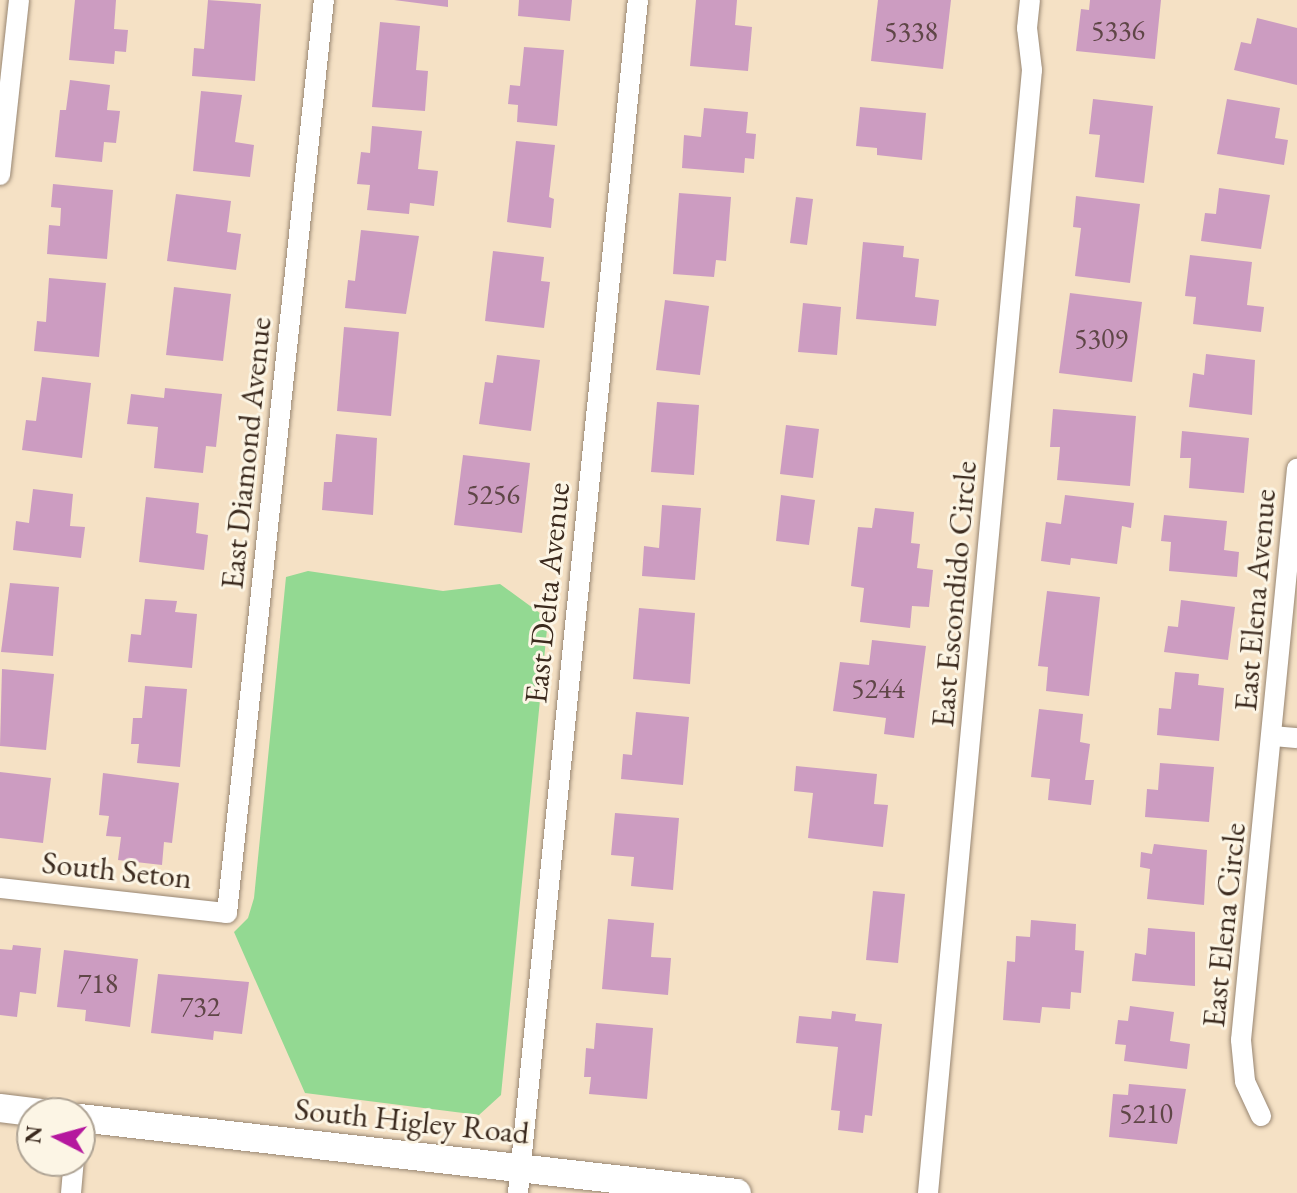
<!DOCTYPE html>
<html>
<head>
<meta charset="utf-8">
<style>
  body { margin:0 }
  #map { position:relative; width:1297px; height:1193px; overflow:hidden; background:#f5e1c5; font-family:"EB Garamond",serif }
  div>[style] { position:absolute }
  .green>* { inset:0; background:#93d992 }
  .building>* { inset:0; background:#cc9cc1 }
  .roads { filter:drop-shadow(0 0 2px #988672) drop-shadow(0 0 2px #988672) }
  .minor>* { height:20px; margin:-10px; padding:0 10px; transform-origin:10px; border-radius:10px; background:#fff }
  .secondary>* { height:28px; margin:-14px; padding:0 14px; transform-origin:14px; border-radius:14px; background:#fff }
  span { translate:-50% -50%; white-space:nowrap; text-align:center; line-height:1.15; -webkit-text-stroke:6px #fcf5e5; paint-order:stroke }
  .number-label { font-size:28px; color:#5f4647 }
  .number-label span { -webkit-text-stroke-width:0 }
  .street-label { font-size:32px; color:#3b2a1e }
  .north { position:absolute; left:16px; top:1097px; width:80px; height:80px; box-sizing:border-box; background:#fcf5e5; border:2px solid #afa495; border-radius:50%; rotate:276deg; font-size:22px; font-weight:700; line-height:32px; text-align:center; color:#3b2a1e }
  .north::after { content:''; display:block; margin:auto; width:28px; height:36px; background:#b5179e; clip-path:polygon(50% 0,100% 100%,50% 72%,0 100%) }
</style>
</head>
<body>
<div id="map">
  <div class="green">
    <div style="clip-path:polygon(308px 571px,443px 591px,500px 584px,548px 619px,501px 1095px,479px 1115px,305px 1093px,234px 932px,248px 918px,254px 898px,286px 577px)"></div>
  </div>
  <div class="building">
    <div style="clip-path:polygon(75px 0,116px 0,114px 29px,128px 30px,126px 52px,115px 51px,114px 64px,69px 60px)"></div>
    <div style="clip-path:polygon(208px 0,261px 4px,255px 81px,192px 76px,194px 48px,204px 49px)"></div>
    <div style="clip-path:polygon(394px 0,448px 0,448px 7px)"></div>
    <div style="clip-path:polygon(519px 0,572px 0,570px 21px,518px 16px)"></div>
    <div style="clip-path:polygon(696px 0,737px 0,735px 25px,752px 27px,748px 71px,690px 66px)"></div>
    <div style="clip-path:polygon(878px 0,951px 0,943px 69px,871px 61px)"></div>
    <div style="clip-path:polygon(1090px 0,1161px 0,1155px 59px,1076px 51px,1081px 9px,1089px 10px)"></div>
    <div style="clip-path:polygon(1257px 18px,1297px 28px,1297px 85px,1234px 70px,1241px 42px,1251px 44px)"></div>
    <div style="clip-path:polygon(380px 22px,420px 26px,416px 70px,428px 71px,425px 111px,372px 107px)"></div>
    <div style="clip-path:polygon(524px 47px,564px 50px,557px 126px,517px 122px,518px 105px,508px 104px,510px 85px,520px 86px)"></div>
    <div style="clip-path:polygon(70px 80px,110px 85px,107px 110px,120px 111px,116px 143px,104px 142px,102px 162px,55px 157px,60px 110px,66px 110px)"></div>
    <div style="clip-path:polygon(201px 91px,242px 95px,235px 142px,254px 145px,250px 177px,193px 171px)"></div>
    <div style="clip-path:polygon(1093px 99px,1153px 106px,1144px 183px,1095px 177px,1100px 135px,1089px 134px)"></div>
    <div style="clip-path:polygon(1227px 99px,1280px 108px,1275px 138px,1288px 140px,1284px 165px,1217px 154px)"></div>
    <div style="clip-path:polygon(860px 107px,926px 113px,922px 160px,877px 155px,877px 148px,856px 146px)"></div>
    <div style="clip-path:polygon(704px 108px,748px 112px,746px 133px,756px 134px,754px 159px,745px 158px,744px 173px,682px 168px,684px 135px,701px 137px)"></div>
    <div style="clip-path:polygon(372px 126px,422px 131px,418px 169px,438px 171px,434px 206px,410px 203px,409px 214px,367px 210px,370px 185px,357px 184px,361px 152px,370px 153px)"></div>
    <div style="clip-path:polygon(516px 141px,555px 145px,549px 197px,554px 199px,551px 228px,507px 222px)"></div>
    <div style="clip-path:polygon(53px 184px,113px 190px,107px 259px,47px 254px,49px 225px,60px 226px,61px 208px,51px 207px)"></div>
    <div style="clip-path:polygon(1219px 188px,1270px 195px,1261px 249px,1201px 241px,1205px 213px,1216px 214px)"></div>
    <div style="clip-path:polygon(679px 193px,731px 197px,726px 261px,716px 260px,714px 277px,673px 274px)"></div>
    <div style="clip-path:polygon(176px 194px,231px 201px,227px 232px,241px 234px,236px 270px,167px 261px)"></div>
    <div style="clip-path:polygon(1076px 196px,1140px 204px,1130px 283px,1075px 276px,1081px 228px,1073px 227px)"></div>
    <div style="clip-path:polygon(796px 197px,813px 199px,807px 245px,790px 243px)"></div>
    <div style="clip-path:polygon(361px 230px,419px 236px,406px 314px,345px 308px,348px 280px,355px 281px)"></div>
    <div style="clip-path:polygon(863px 242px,904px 246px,903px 257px,919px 259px,915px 297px,939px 300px,936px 326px,856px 319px)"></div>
    <div style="clip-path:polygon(493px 251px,544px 257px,541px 281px,550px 282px,544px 328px,485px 321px)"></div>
    <div style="clip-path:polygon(1190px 255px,1252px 262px,1247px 305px,1264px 307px,1261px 332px,1193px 324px,1196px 297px,1185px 296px)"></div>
    <div style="clip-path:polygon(49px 278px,106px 283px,99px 357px,34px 351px,37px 321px,46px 322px)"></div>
    <div style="clip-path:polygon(174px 287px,231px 294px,223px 361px,166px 355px)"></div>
    <div style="clip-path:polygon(1070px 293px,1142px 302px,1132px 382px,1059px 373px)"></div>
    <div style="clip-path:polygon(665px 300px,709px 306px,700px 375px,656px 370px)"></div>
    <div style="clip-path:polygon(803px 303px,841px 307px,837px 355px,798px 352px)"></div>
    <div style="clip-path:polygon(344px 327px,399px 332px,391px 416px,337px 411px)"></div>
    <div style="clip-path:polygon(1206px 354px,1255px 360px,1252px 415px,1189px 407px,1193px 373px,1204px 375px)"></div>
    <div style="clip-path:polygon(497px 355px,540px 360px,531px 431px,479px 424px,485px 382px,493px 383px)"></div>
    <div style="clip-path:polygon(42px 377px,91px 383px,82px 458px,22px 450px,26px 420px,36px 421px)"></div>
    <div style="clip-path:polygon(165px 388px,222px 394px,216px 447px,206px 446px,203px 473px,154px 468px,158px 427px,127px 424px,131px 394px,164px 398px)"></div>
    <div style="clip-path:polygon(657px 402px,699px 405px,694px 475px,651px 472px)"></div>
    <div style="clip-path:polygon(1053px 409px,1136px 416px,1130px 486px,1057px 480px,1060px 447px,1050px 447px)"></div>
    <div style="clip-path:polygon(786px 425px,819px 429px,813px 478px,780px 474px)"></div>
    <div style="clip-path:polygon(1182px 431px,1249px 438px,1244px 493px,1189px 488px,1191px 458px,1180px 458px)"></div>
    <div style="clip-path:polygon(336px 434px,377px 438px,373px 515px,322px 510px,324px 482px,332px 482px)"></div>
    <div style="clip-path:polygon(463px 455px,530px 463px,522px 533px,454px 525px)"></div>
    <div style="clip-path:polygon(33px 489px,73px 494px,70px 526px,85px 527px,81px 558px,13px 550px,16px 521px,29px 523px)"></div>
    <div style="clip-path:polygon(781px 495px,815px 500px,809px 545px,776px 541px)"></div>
    <div style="clip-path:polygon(1065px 495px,1134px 503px,1131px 528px,1122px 526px,1117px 564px,1071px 558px,1070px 565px,1041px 561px,1046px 522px,1061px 524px)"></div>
    <div style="clip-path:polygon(146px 497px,199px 503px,196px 533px,208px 535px,204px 570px,139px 562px)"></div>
    <div style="clip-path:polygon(662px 505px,701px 508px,695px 580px,642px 576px,644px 546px,659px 548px)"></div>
    <div style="clip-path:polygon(875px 508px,914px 512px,911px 543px,920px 544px,917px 568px,933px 570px,929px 607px,912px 606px,910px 628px,860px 622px,864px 588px,851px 586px,858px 527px,872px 528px)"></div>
    <div style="clip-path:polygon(1164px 515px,1227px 521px,1224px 550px,1239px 552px,1237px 577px,1169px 571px,1171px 542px,1161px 541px)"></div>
    <div style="clip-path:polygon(10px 583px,59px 587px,53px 656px,1px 652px)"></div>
    <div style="clip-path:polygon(1047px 591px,1100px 597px,1089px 696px,1046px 691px,1048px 667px,1038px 666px)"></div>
    <div style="clip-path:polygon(145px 599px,177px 601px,175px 612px,197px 614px,192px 668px,128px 662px,131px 634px,141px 635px)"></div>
    <div style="clip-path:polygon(1181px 600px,1235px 607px,1228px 660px,1164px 652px,1168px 626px,1178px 627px)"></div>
    <div style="clip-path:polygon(639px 608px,695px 613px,690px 684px,633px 679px)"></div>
    <div style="clip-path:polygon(872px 640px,926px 646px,914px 738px,884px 734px,886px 718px,833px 711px,840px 662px,869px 665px)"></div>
    <div style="clip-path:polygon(2px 669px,54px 674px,46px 750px,0 746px)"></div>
    <div style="clip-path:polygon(1175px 672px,1199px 674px,1198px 685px,1224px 688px,1219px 741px,1157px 735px,1159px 708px,1171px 709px)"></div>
    <div style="clip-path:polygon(145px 686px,187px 689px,180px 767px,137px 763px,139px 744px,131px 744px,133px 718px,142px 718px)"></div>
    <div style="clip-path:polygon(1039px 709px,1083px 714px,1080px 742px,1090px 744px,1085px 780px,1094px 780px,1091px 805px,1048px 800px,1050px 779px,1031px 777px)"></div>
    <div style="clip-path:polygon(636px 712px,689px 717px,683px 785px,621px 779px,623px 754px,632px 755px)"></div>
    <div style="clip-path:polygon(1160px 763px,1214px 767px,1209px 822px,1145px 817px,1147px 789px,1158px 790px)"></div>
    <div style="clip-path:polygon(796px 766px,877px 774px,874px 804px,888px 805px,883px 847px,808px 838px,813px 793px,794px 791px)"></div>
    <div style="clip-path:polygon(0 772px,51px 778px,43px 843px,0 838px)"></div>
    <div style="clip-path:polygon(103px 773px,179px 783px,172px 843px,164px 842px,162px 865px,118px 860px,121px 837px,106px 836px,109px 816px,99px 815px)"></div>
    <div style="clip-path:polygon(615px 813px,679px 818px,673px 890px,631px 886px,634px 857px,611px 855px)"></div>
    <div style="clip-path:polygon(1154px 844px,1207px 850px,1204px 905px,1147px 899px,1150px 869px,1140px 867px,1141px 852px,1152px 854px)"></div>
    <div style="clip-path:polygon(873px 891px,905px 894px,898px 963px,866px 960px)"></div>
    <div style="clip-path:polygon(608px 919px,654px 923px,651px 957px,671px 958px,668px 995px,602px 989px)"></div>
    <div style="clip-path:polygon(1031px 920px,1076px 924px,1075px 950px,1084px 951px,1081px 993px,1071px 992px,1070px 1009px,1042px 1007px,1040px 1023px,1003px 1020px,1007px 961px,1015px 962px,1016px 936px,1030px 937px)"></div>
    <div style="clip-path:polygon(1148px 928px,1195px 932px,1195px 986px,1132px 981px,1135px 953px,1146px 955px)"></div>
    <div style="clip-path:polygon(13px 945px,41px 948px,36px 994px,20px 992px,17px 1017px,0 1015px,0 949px,12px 950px)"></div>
    <div style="clip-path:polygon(64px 950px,138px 959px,130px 1027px,85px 1021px,86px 1010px,57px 1007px)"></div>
    <div style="clip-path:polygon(158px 974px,249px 982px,242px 1034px,214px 1031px,213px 1040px,151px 1033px)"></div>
    <div style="clip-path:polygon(1130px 1006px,1174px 1012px,1170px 1041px,1190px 1044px,1187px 1069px,1124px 1061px,1126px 1045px,1115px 1044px,1118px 1020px,1128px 1021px)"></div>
    <div style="clip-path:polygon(832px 1011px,856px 1014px,855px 1021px,882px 1024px,872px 1116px,865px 1115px,863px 1133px,838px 1130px,840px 1111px,831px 1110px,838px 1047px,796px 1043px,799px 1016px,831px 1019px)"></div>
    <div style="clip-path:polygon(596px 1023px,653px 1028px,647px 1099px,589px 1094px,591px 1077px,584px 1077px,586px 1048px,594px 1049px)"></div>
    <div style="clip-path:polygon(1129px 1084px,1186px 1089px,1177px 1144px,1109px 1137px,1113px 1094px,1128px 1095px)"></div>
  </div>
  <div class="roads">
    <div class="minor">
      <div style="left:0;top:175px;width:176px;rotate:-83.8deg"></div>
      <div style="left:1273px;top:736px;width:24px;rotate:5deg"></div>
      <div style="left:0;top:888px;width:228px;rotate:6.3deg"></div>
      <div style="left:227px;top:913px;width:918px;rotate:-83.94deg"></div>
      <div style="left:1261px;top:1116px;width:38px;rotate:-115deg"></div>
      <div style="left:1245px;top:1081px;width:41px;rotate:-95.6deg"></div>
      <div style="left:1241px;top:1040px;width:574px;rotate:-84.4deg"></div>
      <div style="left:71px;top:1193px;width:32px;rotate:-85deg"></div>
      <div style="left:518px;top:1193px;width:1199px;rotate:-84.26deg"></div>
      <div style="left:928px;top:1193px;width:1128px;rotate:-84.71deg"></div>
      <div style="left:1032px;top:70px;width:42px;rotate:-96.8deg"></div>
      <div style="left:1027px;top:28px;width:28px;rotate:-84deg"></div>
    </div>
    <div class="secondary">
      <div style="left:0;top:1108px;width:41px;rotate:7deg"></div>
      <div style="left:80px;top:1118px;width:661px;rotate:6.51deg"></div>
    </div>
  </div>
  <div class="number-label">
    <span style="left:1118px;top:30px">5336</span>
    <span style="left:911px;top:31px">5338</span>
    <span style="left:1101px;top:338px">5309</span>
    <span style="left:493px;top:494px">5256</span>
    <span style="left:878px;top:688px">5244</span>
    <span style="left:98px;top:983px">718</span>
    <span style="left:200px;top:1006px">732</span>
    <span style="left:1146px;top:1113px">5210</span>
  </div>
  <div class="street-label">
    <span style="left:246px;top:453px;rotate:-84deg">East Diamond Avenue</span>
    <span style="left:547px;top:593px;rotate:-84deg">East Delta Avenue</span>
    <span style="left:954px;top:594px;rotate:-85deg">East Escondido Circle</span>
    <span style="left:1255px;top:600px;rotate:-85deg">East Elena Avenue</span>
    <span style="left:117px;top:870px;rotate:6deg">South Seton</span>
    <span style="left:1224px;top:925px;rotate:-84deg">East Elena Circle</span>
    <span style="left:412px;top:1121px;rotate:6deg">South Higley Road</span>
  </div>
  <div class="north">N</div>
</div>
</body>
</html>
